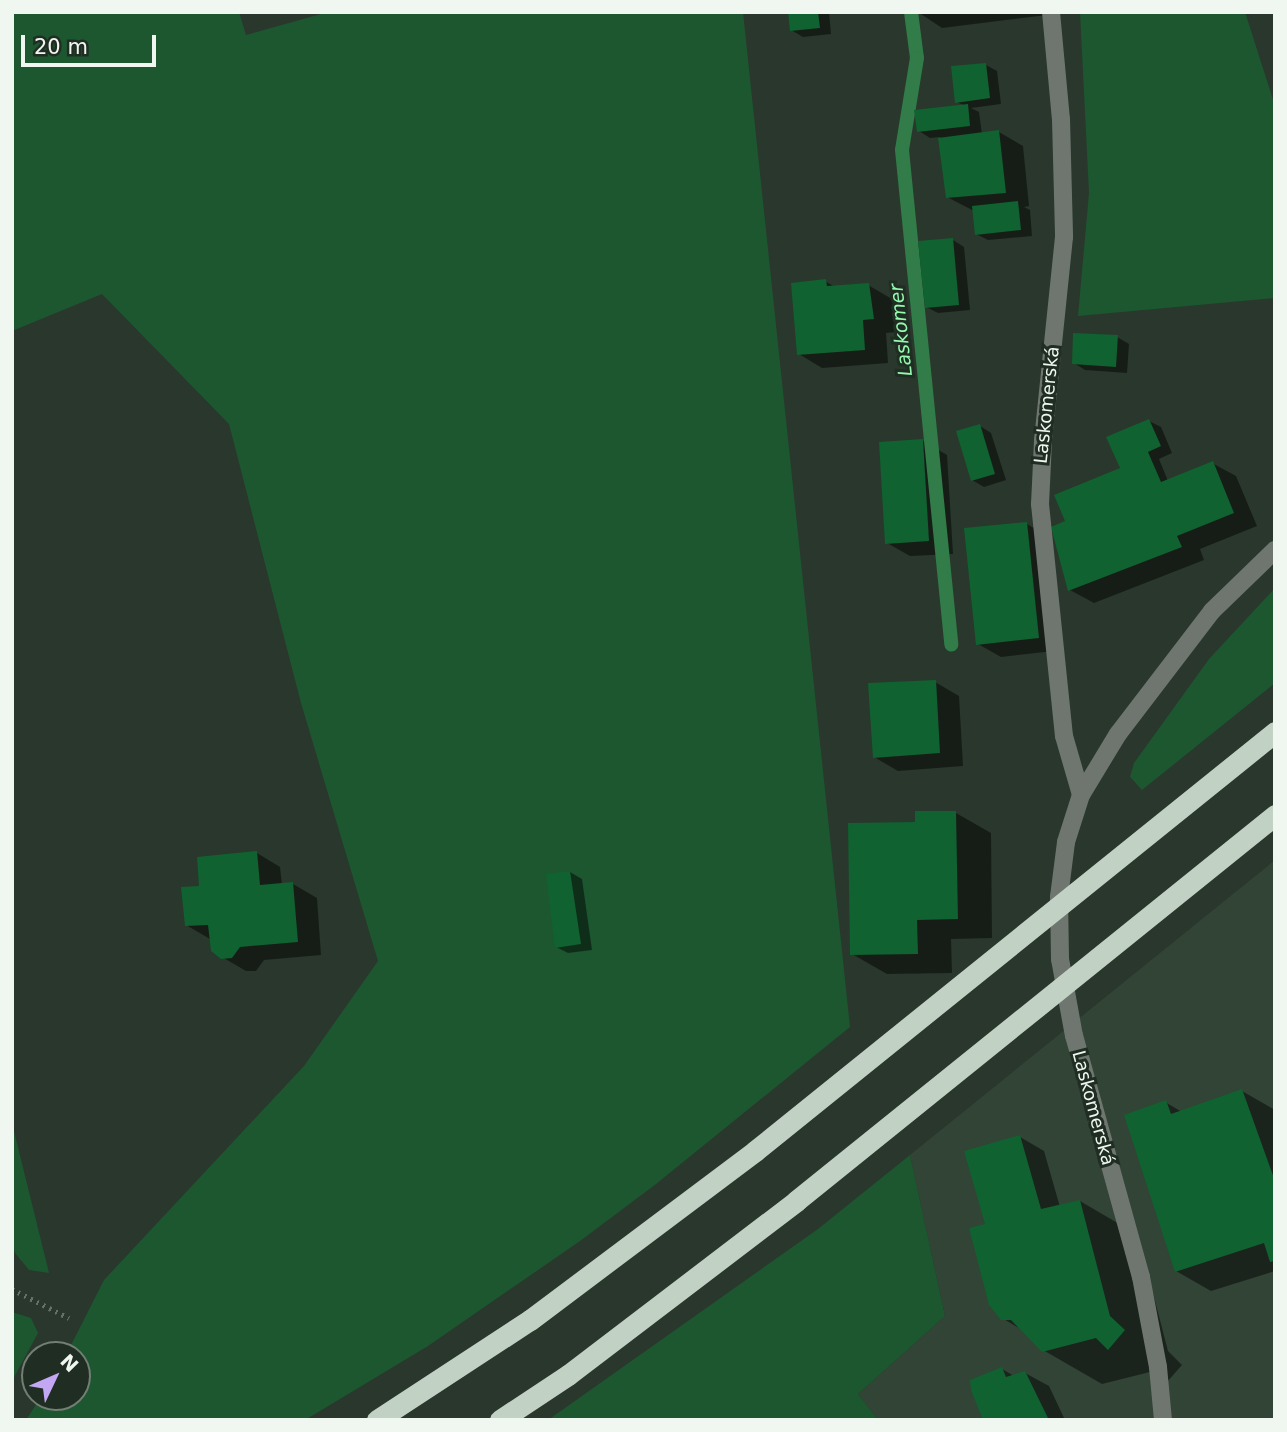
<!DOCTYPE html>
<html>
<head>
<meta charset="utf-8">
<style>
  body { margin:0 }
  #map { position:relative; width:1287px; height:1432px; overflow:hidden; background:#2a372c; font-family:"DejaVu Sans",sans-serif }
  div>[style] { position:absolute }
  .built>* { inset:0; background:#314435 }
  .green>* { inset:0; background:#1d5730 }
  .shadow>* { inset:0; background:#0007 }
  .stream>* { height:14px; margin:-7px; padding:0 7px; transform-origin:7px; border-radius:7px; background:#317c48 }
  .building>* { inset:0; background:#106230 }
  .path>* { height:4.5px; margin-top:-2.25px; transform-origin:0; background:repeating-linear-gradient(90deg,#667167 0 2px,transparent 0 7px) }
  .minor>* { height:18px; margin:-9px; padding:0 9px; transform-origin:9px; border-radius:9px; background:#6f7670 }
  .highway>* { height:21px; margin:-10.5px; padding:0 10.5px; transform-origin:10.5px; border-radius:10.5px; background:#c1d2c4 }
  .highway-bridge>* { height:21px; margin:-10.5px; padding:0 10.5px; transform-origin:10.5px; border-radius:10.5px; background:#c1d2c4 }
  span { translate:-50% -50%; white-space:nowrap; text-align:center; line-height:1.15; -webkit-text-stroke:6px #202d23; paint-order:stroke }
  .street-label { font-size:18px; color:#eff7f0 }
  .water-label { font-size:19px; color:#95f9af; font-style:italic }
  .frame { position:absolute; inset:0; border:14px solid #eff7f0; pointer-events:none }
  .north { position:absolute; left:21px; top:1341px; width:70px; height:70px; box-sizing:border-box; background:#202d23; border:2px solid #737e75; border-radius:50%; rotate:46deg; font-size:19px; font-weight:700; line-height:28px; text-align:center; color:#eff7f0 }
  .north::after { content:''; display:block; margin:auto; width:24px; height:32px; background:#c3a7f2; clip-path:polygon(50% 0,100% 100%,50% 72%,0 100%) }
  .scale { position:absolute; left:21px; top:35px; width:135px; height:32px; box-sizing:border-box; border:4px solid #eff7f0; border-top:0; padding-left:9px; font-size:21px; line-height:24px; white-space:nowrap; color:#eff7f0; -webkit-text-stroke:5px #202d23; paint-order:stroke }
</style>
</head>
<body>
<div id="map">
  <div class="built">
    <div style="clip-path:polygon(1275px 860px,1275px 1420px,878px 1420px,858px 1394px,945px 1316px,910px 1155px)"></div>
  </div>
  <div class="green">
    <div style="clip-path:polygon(12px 12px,239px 12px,246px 35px,328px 12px,743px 12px,850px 1027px,656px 1184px,580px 1241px,428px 1346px,305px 1420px,26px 1420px,41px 1397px,77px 1397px,77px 1355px,66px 1355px,104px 1280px,304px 1066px,378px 961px,301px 703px,229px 424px,102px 294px,12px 331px)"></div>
    <div style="clip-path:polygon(1080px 12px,1245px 12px,1275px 106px,1275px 298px,1078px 316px,1089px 193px)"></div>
    <div style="clip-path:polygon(1275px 588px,1275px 683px,1142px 790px,1130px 777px,1134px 763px,1209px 659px)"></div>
    <div style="clip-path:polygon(12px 1123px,49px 1273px,29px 1270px,15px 1253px,12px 1243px)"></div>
    <div style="clip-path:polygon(910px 1155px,945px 1316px,858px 1394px,878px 1420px,548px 1420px,818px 1229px)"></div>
    <div style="clip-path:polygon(12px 1312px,31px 1318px,38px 1333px,12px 1381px)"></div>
  </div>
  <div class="shadow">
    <div style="clip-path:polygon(789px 12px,829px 12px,831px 34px,803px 37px,791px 30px)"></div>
    <div style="clip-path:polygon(918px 12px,1054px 12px,1055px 14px,942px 28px)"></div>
    <div style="clip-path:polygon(986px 65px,997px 71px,1001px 104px,971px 108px,979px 112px,982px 134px,999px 132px,1023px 146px,1029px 206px,1024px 207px,1030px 210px,1032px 236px,988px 240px,976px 234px,974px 211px,947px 197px,940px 137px,930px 138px,919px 131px,965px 106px,957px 102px)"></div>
    <div style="clip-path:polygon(953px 240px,964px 247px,970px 310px,938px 313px,926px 307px)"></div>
    <div style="clip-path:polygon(825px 281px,835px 287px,868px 285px,892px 299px,897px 332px,886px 333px,888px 363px,822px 368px,799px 354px)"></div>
    <div style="clip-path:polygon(1117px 337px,1129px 344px,1127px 373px,1085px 370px,1074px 363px)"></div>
    <div style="clip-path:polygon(1149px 421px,1161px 427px,1172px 453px,1159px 459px,1168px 481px,1212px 463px,1236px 476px,1257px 526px,1200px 549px,1204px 560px,1094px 603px,1070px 590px,1069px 522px,1122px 469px)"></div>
    <div style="clip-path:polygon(980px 426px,991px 433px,1006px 480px,984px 487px,972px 480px)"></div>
    <div style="clip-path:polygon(923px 441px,947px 455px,953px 554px,910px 556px,887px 543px)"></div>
    <div style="clip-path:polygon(1027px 524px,1051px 538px,1062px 650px,1001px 657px,978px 644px)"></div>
    <div style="clip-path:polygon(935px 682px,959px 696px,963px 766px,898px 771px,874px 757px)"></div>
    <div style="clip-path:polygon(956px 813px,991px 833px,992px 938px,951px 939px,952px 973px,887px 974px,852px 954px,917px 824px)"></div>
    <div style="clip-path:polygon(257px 853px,280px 867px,282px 885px,293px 884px,317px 898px,321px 955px,264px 960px,256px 971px,246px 971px,222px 957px,210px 939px,186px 925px,201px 887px)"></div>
    <div style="clip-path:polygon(570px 872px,582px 879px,592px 950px,568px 953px,556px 947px)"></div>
    <div style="clip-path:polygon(1242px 1091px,1275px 1110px,1275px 1271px,1211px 1291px,1176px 1271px,1165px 1102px,1182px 1112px)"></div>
    <div style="clip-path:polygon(1020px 1137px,1044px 1151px,1060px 1207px,1080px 1201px,1138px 1235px,1168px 1351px,1182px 1365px,1167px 1382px,1150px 1372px,1102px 1384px,1043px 1350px,1024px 1331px,1002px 1318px,987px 1225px)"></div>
    <div style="clip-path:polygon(1002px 1369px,1014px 1376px,1025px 1373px,1049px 1386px,1065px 1420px,985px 1420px)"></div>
  </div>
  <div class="stream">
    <div style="left:911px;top:12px;width:46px;rotate:82.6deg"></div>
    <div style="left:917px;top:58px;width:93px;rotate:99.3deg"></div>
    <div style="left:902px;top:150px;width:497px;rotate:84.3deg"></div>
  </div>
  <div class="building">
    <div style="clip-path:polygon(788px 12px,818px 12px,820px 28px,790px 31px)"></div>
    <div style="clip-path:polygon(986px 63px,990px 98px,955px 103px,951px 66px)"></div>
    <div style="clip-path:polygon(968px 104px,970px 126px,917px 132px,914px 110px)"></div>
    <div style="clip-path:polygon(999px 130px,1006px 193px,946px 198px,938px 138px)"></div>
    <div style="clip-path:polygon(1018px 201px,1021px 230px,975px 235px,972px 206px)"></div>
    <div style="clip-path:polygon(953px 238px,959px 305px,925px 308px,918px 241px)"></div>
    <div style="clip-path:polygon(826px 279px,827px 286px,869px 283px,874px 319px,863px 320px,865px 350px,797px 355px,791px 283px)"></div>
    <div style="clip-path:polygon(1073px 333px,1118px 335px,1116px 367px,1072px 364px)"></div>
    <div style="clip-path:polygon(1149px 419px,1161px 446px,1148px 452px,1161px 482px,1213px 461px,1234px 513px,1177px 536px,1182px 547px,1068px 591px,1051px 527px,1065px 521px,1054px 495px,1120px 468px,1106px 437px)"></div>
    <div style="clip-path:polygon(980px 424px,995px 474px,971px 481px,956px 431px)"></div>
    <div style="clip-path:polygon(923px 439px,929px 541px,885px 544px,879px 442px)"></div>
    <div style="clip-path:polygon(1027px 522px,1039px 638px,976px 645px,964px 528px)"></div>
    <div style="clip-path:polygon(936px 680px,940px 753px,873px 758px,868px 683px)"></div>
    <div style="clip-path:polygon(915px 811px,956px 811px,958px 919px,917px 920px,918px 954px,850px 955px,848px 823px,915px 822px)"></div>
    <div style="clip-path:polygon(257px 851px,260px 885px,293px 882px,298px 942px,240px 947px,232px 958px,221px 959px,211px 951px,208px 925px,185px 926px,181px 887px,199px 886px,197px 857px)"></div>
    <div style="clip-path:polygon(570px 871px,581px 944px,555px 948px,546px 874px)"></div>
    <div style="clip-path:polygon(1242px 1089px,1275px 1181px,1275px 1261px,1270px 1262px,1264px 1243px,1175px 1272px,1124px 1115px,1166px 1100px,1171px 1114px)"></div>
    <div style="clip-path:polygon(1020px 1135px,1041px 1209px,1080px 1200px,1110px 1316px,1125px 1330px,1108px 1350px,1096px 1338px,1042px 1352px,1011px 1320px,1001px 1320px,989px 1305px,969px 1228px,985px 1224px,964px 1151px)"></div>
    <div style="clip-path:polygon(1002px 1367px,1006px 1377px,1025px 1371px,1049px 1420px,983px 1420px,971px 1390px,970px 1380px)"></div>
  </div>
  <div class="path">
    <div style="left:12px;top:1289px;width:64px;rotate:27deg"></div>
  </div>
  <div class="minor">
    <div style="left:1051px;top:12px;width:107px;rotate:84.7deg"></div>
    <div style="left:1061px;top:119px;width:118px;rotate:88.5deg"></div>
    <div style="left:1064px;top:237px;width:205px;rotate:95.9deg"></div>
    <div style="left:1043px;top:441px;width:63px;rotate:92.7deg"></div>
    <div style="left:1040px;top:504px;width:233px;rotate:84.1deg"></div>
    <div style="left:1064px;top:736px;width:61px;rotate:73.9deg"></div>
    <div style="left:1163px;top:1420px;width:53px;rotate:-95.4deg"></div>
    <div style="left:1158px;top:1367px;width:92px;rotate:-100.7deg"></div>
    <div style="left:1141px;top:1277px;width:250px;rotate:-105.5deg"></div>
    <div style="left:1074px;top:1036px;width:78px;rotate:-100.3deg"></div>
    <div style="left:1060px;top:959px;width:62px;rotate:-90.9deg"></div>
    <div style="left:1059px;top:897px;width:55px;rotate:-82.7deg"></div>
    <div style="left:1066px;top:842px;width:49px;rotate:-72.3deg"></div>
    <div style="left:1081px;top:795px;width:71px;rotate:-58.8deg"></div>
    <div style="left:1118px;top:734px;width:155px;rotate:-52.6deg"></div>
    <div style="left:1212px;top:611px;width:88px;rotate:-44.1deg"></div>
  </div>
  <div class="highway">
    <div style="left:377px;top:1420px;width:183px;rotate:-33.2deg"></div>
    <div style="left:530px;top:1320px;width:281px;rotate:-36.9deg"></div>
    <div style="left:500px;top:1420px;width:82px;rotate:-33.5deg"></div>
    <div style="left:568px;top:1375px;width:287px;rotate:-37.3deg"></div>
  </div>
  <div class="highway-bridge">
    <div style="left:755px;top:1151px;width:668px;rotate:-38.86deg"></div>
    <div style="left:796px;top:1201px;width:615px;rotate:-38.86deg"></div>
  </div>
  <div class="street-label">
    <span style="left:1047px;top:405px;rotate:-84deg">Laskomerská</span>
    <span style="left:1093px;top:1108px;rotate:75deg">Laskomerská</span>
  </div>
  <div class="water-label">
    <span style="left:901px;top:330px;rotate:-96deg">Laskomer</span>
  </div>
  <div class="frame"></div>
  <div class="north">N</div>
  <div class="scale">20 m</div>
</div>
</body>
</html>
